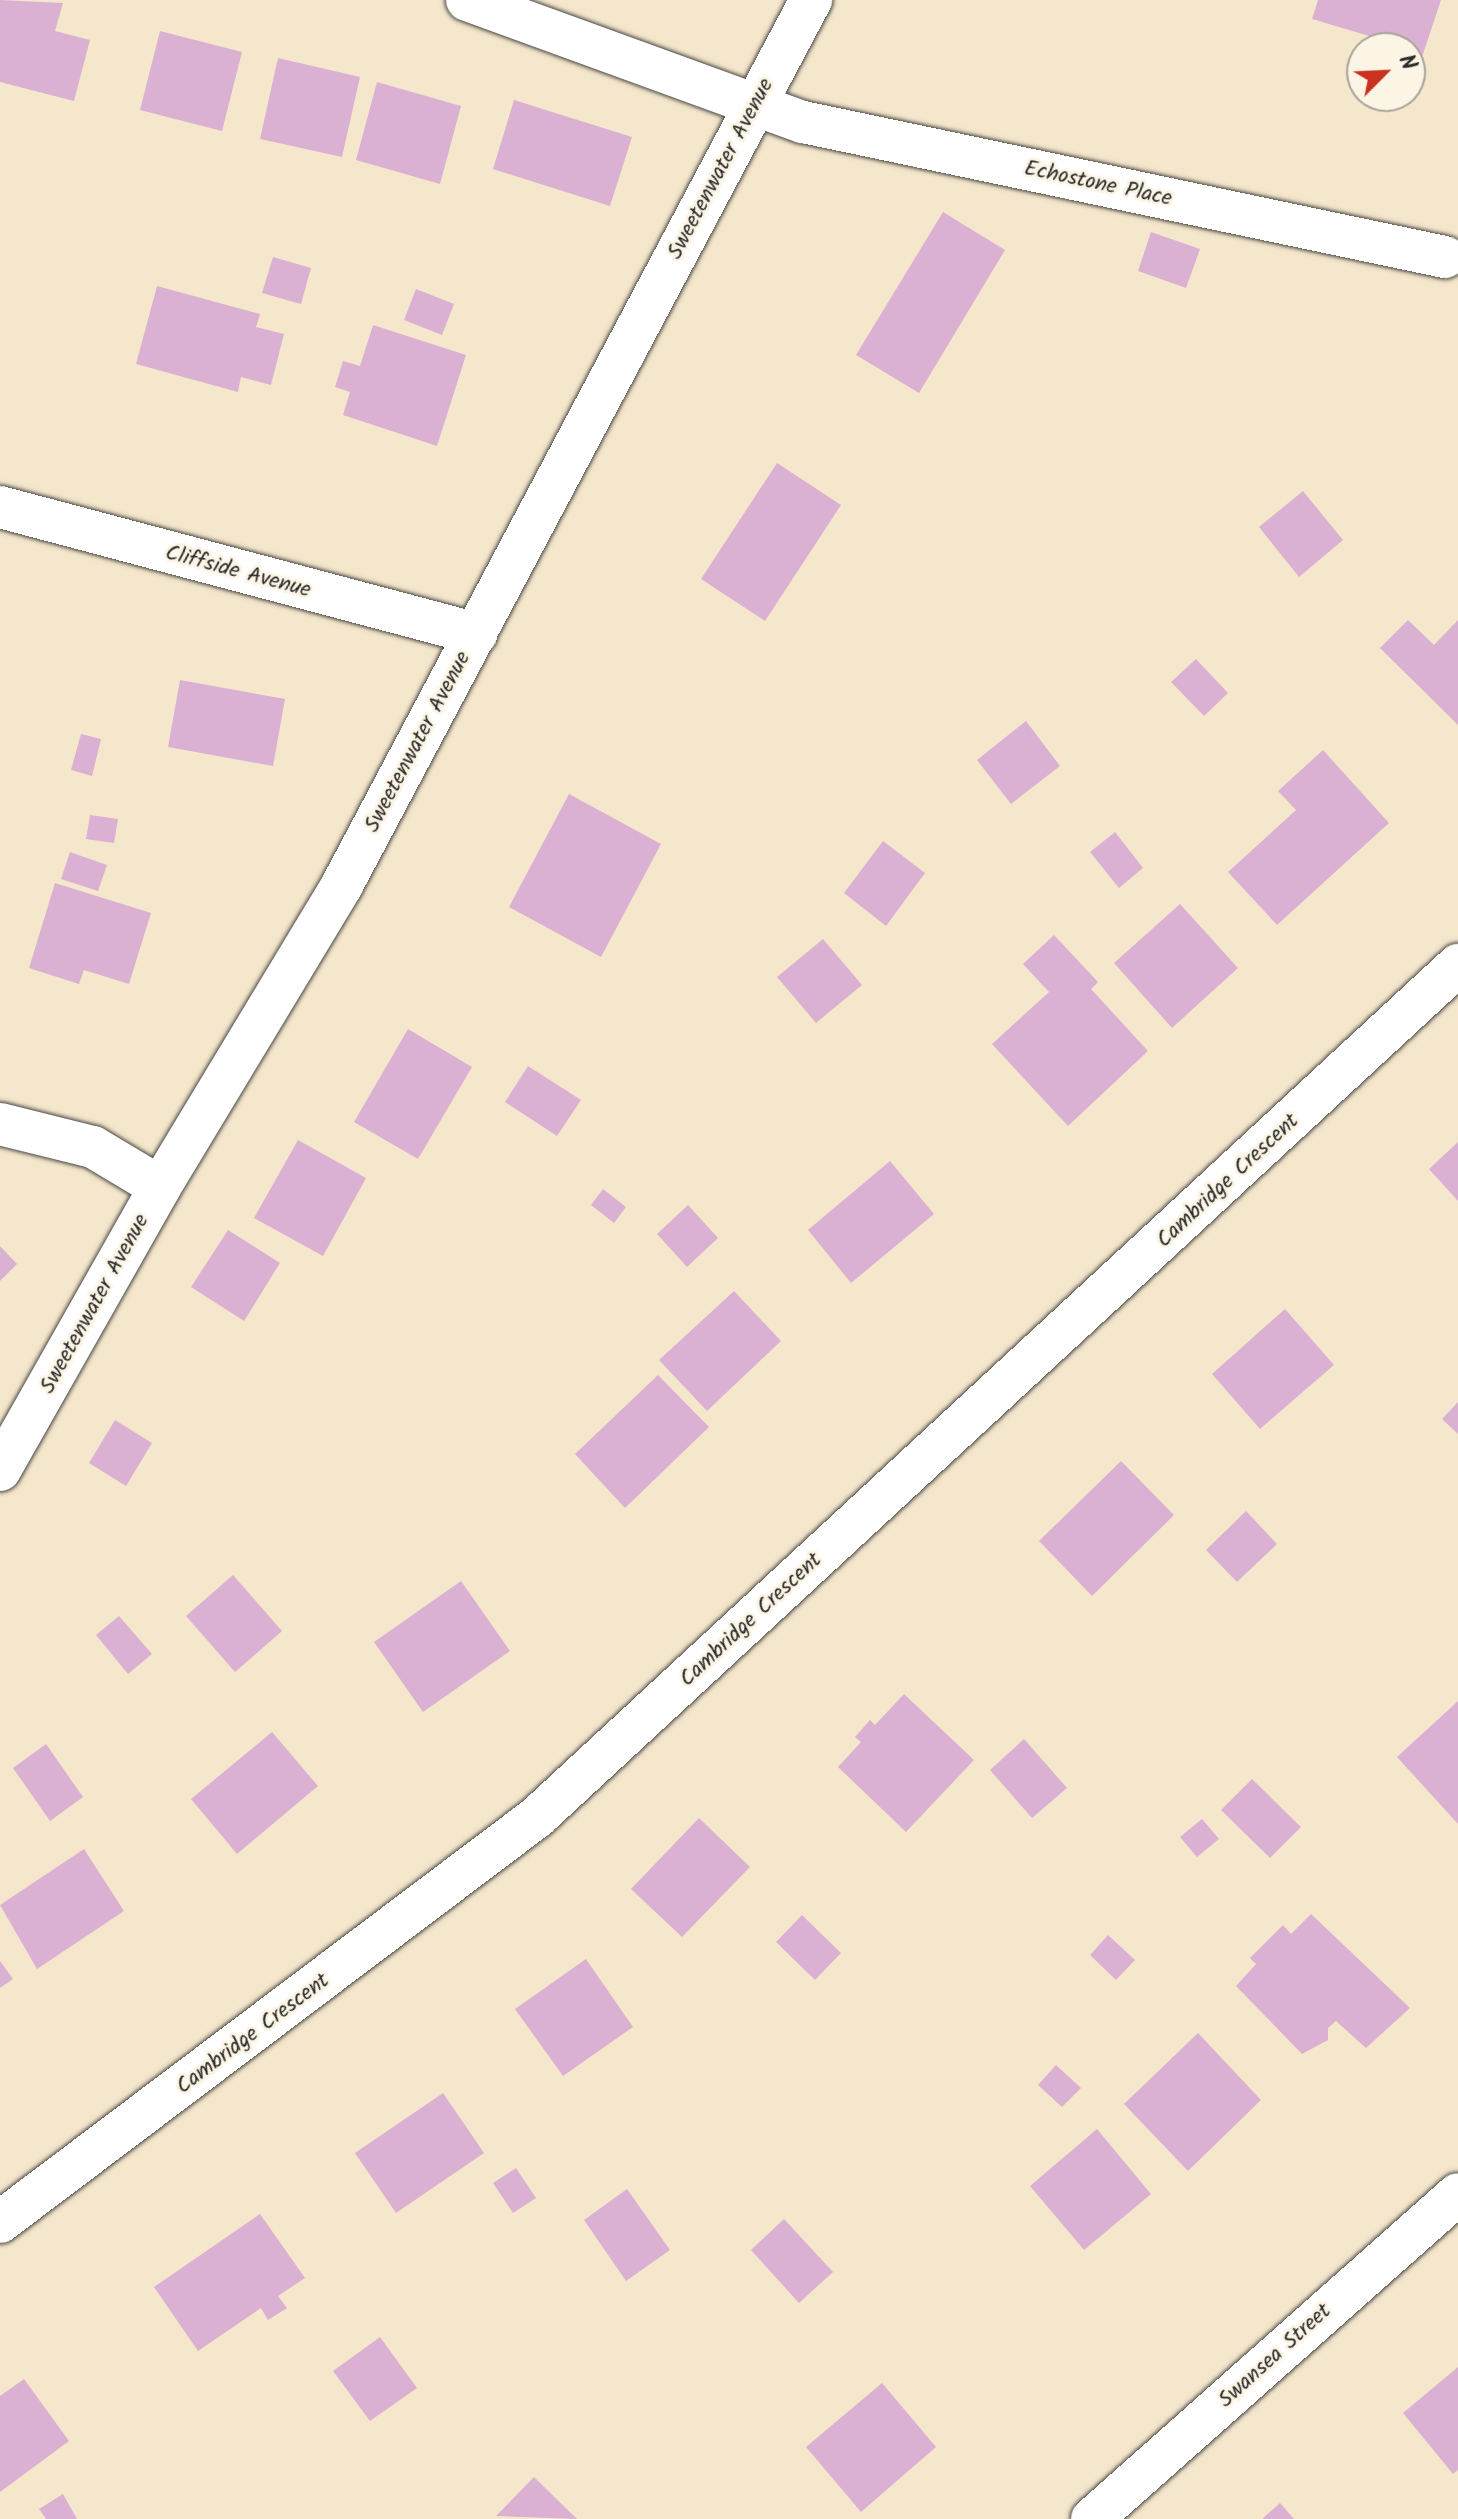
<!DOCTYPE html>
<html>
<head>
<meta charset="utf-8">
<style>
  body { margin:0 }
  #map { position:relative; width:1458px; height:2519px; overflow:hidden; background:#f5e7cc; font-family:Kalam,sans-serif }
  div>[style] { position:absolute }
  .building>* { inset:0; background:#dbb1d3 }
  .roads { filter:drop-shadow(0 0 2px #494743) drop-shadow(0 0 2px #494743) }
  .minor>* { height:42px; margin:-21px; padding:0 21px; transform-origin:21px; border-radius:21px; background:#fff }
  span { translate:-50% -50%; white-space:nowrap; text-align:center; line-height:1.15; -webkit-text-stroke:6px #fcf5e5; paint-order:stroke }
  .street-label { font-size:22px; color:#2b2b2b }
  .north { position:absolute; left:1346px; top:32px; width:80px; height:80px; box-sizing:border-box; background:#fcf5e5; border:2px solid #a8a49b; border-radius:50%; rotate:66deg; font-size:22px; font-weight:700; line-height:32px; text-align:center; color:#2b2b2b }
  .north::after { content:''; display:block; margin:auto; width:28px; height:36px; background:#c8321e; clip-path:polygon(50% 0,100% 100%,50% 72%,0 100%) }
</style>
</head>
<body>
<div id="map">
  <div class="building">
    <div style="clip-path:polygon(0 0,63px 3px,55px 31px,90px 40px,74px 101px,0 82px)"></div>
    <div style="clip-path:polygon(1318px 0,1441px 0,1422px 57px,1410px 48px,1312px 19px)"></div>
    <div style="clip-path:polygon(160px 31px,242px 52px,222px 131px,140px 110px)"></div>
    <div style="clip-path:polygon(278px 58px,360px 77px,342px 157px,260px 139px)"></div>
    <div style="clip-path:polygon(377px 82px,461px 106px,440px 184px,356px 160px)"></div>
    <div style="clip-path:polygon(514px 100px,632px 137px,610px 206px,493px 169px)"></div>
    <div style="clip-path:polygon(943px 212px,1005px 250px,919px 393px,856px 355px)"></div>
    <div style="clip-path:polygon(1151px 232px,1200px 249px,1186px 288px,1138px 271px)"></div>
    <div style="clip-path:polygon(273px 257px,311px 268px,301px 304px,262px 293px)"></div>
    <div style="clip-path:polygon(157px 286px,260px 314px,256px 327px,284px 334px,271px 385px,241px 377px,238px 392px,136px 364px)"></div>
    <div style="clip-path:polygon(416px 289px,454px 304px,442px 335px,404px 320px)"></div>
    <div style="clip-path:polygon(373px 325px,466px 355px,437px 446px,343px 415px,350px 392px,335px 387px,343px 361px,360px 366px)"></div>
    <div style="clip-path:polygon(777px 463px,841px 505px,765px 621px,701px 579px)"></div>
    <div style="clip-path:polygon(1303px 491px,1343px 540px,1299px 577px,1259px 527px)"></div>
    <div style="clip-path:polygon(1408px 620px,1434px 645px,1458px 620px,1458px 725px,1380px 648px)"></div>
    <div style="clip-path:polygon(1196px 659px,1228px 693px,1204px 716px,1171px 682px)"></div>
    <div style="clip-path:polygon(180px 680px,285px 699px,273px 766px,168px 747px)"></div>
    <div style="clip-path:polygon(1026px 721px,1060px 766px,1011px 804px,977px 760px)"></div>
    <div style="clip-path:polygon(81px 734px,101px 739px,92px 776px,71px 770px)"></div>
    <div style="clip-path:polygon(1323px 750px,1389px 823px,1277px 925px,1228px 872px,1296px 810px,1278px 791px)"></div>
    <div style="clip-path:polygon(569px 794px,661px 844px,601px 957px,509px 907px)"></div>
    <div style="clip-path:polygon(90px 815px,118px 819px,114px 843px,86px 839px)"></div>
    <div style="clip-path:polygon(1115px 832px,1143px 868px,1119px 888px,1090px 852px)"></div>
    <div style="clip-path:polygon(883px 841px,925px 873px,886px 926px,844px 893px)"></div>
    <div style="clip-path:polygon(70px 852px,107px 865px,98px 891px,61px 879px)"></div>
    <div style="clip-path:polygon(55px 883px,151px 913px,129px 984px,84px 970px,79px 984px,29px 968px)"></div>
    <div style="clip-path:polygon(1180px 904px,1238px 968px,1172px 1028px,1114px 963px)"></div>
    <div style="clip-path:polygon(1054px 935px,1098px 982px,1091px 989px,1148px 1051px,1068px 1126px,992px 1044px,1049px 992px,1023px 964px)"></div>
    <div style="clip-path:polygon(823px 939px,862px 985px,816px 1023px,777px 977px)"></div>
    <div style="clip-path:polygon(408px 1029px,472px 1067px,418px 1159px,354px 1122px)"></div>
    <div style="clip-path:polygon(528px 1066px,581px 1100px,557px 1136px,505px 1102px)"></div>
    <div style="clip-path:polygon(298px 1140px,366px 1178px,323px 1256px,254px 1218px)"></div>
    <div style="clip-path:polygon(1458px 1142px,1458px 1201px,1429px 1169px)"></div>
    <div style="clip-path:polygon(890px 1161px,934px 1214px,851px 1283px,808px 1230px)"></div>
    <div style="clip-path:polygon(603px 1189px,626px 1207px,614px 1223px,591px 1205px)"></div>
    <div style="clip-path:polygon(688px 1205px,718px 1238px,687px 1267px,657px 1234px)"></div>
    <div style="clip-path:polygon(228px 1230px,280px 1263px,244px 1321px,191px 1287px)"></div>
    <div style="clip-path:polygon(0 1246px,17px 1264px,0 1281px)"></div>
    <div style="clip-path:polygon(734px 1291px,781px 1341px,707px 1411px,659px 1360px)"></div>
    <div style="clip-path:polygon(1285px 1309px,1334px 1365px,1260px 1429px,1212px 1374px)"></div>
    <div style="clip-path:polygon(658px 1375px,709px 1427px,625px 1508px,575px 1454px)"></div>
    <div style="clip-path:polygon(1458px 1402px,1458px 1434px,1442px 1419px)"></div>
    <div style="clip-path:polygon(115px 1420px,152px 1443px,126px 1486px,89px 1463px)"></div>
    <div style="clip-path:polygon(1121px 1461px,1174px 1515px,1092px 1596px,1039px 1541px)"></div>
    <div style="clip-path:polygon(1246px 1511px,1277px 1544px,1237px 1582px,1206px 1550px)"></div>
    <div style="clip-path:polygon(233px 1575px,282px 1631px,235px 1672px,186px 1616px)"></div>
    <div style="clip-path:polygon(461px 1581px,510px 1651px,423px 1712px,374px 1642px)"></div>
    <div style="clip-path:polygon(119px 1616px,152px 1654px,128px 1674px,96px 1635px)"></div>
    <div style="clip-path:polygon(904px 1694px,974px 1760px,906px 1832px,838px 1767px,861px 1742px,855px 1737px,870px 1720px,875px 1725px)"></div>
    <div style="clip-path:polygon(1458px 1701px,1458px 1824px,1397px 1757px)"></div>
    <div style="clip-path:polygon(272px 1732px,318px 1786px,237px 1854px,191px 1799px)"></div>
    <div style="clip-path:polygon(1024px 1739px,1067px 1788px,1032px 1818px,990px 1770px)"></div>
    <div style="clip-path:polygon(46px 1744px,83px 1797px,50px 1821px,13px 1768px)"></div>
    <div style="clip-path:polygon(1252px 1779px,1301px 1827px,1270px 1858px,1221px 1810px)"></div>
    <div style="clip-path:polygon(699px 1818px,750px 1867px,682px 1937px,631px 1889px)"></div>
    <div style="clip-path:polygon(1202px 1819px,1219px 1839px,1197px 1857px,1180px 1837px)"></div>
    <div style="clip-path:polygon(84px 1849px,124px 1911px,37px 1969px,0 1905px)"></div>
    <div style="clip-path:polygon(1311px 1914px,1410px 2008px,1366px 2048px,1336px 2021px,1328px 2028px,1328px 2040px,1302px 2054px,1236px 1986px,1256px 1964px,1250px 1958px,1283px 1925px,1291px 1934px)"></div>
    <div style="clip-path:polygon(802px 1915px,841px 1953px,815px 1980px,776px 1942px)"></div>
    <div style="clip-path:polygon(1108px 1935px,1135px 1960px,1116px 1980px,1090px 1955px)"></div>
    <div style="clip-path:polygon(586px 1959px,633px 2027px,563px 2076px,515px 2009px)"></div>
    <div style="clip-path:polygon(0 1961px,13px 1979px,0 1988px)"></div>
    <div style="clip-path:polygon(1198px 2033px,1261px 2100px,1188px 2171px,1124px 2104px)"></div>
    <div style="clip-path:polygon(1056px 2065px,1081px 2088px,1062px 2107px,1038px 2085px)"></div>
    <div style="clip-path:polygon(443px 2093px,484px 2153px,396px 2213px,355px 2153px)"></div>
    <div style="clip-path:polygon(1097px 2129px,1151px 2194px,1084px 2250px,1030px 2186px)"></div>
    <div style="clip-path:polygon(516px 2168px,536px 2198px,513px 2213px,493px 2183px)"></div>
    <div style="clip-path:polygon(627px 2189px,670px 2250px,626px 2281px,584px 2220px)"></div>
    <div style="clip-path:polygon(260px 2214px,305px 2278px,278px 2296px,287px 2308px,268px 2320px,261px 2308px,198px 2351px,154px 2287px)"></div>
    <div style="clip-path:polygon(784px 2219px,833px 2272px,799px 2303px,751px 2250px)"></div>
    <div style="clip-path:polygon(380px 2337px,417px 2388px,370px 2421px,333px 2371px)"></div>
    <div style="clip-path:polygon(1458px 2367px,1458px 2470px,1453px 2474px,1403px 2413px)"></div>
    <div style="clip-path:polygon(24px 2379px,69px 2441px,0 2492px,0 2396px)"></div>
    <div style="clip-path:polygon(882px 2383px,936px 2447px,861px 2512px,806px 2447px)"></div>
    <div style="clip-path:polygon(534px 2477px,577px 2519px,496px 2516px)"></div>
    <div style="clip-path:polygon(63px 2494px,77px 2519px,46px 2519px,39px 2509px)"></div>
    <div style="clip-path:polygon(1280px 2503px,1294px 2519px,1262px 2519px)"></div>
  </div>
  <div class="roads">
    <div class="minor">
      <div style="left:467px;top:0;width:357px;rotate:20deg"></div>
      <div style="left:803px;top:122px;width:656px;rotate:11.88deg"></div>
      <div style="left:0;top:507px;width:493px;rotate:14.9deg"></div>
      <div style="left:0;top:1124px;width:96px;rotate:13.9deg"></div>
      <div style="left:93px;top:1147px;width:78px;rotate:30.8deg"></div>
      <div style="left:0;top:1470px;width:325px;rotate:-60.5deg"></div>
      <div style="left:160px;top:1187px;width:353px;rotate:-58.9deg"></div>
      <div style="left:342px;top:885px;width:1002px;rotate:-62.08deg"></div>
      <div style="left:0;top:2222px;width:673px;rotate:-37.02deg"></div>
      <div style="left:537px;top:1817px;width:1255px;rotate:-42.77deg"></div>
      <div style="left:1092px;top:2519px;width:489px;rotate:-41.6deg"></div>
    </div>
  </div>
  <div class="street-label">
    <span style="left:721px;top:169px;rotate:-62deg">Sweetenwater Avenue</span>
    <span style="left:1098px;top:184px;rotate:12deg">Echostone Place</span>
    <span style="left:238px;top:572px;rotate:15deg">Cliffside Avenue</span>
    <span style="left:418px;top:742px;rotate:-62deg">Sweetenwater Avenue</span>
    <span style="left:1228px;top:1181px;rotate:-43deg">Cambridge Crescent</span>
    <span style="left:95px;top:1304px;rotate:-61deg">Sweetenwater Avenue</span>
    <span style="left:751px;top:1620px;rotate:-43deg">Cambridge Crescent</span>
    <span style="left:253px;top:2034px;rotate:-37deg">Cambridge Crescent</span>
    <span style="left:1275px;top:2356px;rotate:-42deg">Swansea Street</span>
  </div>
  <div class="north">N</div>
</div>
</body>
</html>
